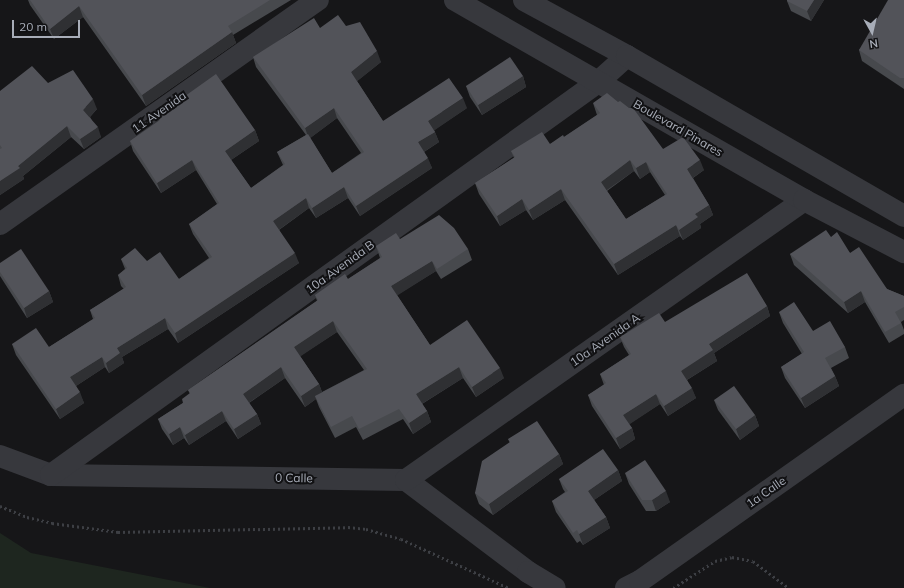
<!DOCTYPE html>
<html>
<head>
<meta charset="utf-8">
<style>
  body { margin:0 }
  #map { position:relative; width:904px; height:588px; overflow:hidden; background:#161618; font-family:Mulish,sans-serif }
  div>[style] { position:absolute }
  .green>* { inset:0; background:#1e261f }
  .path>* { height:2.5px; margin-top:-1.25px; transform-origin:0; background:repeating-linear-gradient(90deg,#3d3f44 0 2px,transparent 0 5px) }
  .minor>* { height:22px; margin:-11px; padding:0 11px; transform-origin:11px; border-radius:11px; background:#37383d }
  .tertiary>* { height:22px; margin:-11px; padding:0 11px; transform-origin:11px; border-radius:11px; background:#37383d }
  .wall>* { inset:0; background:#47494d }
  .shaded-wall>* { inset:0; background:#2f3033 }
  .building>* { inset:0; background:#525359 }
  span { translate:-50% -50%; white-space:nowrap; text-align:center; line-height:1.15; -webkit-text-stroke:4px #111113; paint-order:stroke }
  .street-label { font-size:12px; color:#a8adb8 }
  .north { position:absolute; left:852px; top:12px; width:40px; height:40px; -webkit-text-stroke:3px #111113; paint-order:stroke; rotate:172deg; font-size:11px; font-weight:700; line-height:16px; text-align:center; color:#a8adb8 }
  .north::after { content:''; display:block; margin:auto; width:14px; height:18px; background:#a8adb8; clip-path:polygon(50% 0,100% 100%,50% 72%,0 100%) }
  .scale { position:absolute; left:12px; top:20px; width:68px; height:18px; box-sizing:border-box; border:2px solid #a8adb8; border-top:0; padding-left:5px; font-size:12px; line-height:14px; white-space:nowrap; color:#a8adb8; -webkit-text-stroke:3px #111113; paint-order:stroke }
</style>
</head>
<body>
<div id="map">
  <div class="green">
    <div style="clip-path:polygon(0 533px,31px 553px,210px 588px,0 588px)"></div>
  </div>
  <div class="path">
    <div style="left:0;top:506px;width:29px;rotate:22deg"></div>
    <div style="left:27px;top:517px;width:26px;rotate:13deg"></div>
    <div style="left:52px;top:523px;width:67px;rotate:7.8deg"></div>
    <div style="left:118px;top:532px;width:230px;rotate:-1.2deg"></div>
    <div style="left:348px;top:527px;width:18px;rotate:6deg"></div>
    <div style="left:366px;top:529px;width:36px;rotate:16deg"></div>
    <div style="left:401px;top:539px;width:119px;rotate:24.4deg"></div>
    <div style="left:673px;top:588px;width:50px;rotate:-32.7deg"></div>
    <div style="left:715px;top:561px;width:17px;rotate:-13deg"></div>
    <div style="left:732px;top:557px;width:21px;rotate:11deg"></div>
    <div style="left:753px;top:561px;width:45px;rotate:36.9deg"></div>
  </div>
  <div class="minor">
    <div style="left:0;top:224px;width:389px;rotate:-35.2deg"></div>
    <div style="left:0;top:456px;width:54px;rotate:20.4deg"></div>
    <div style="left:51px;top:475px;width:355px;rotate:0.8deg"></div>
    <div style="left:406px;top:480px;width:153px;rotate:37deg"></div>
    <div style="left:528px;top:572px;width:31px;rotate:31deg"></div>
    <div style="left:51px;top:475px;width:674px;rotate:-35.7deg"></div>
    <div style="left:598px;top:82px;width:39px;rotate:-42deg"></div>
    <div style="left:406px;top:480px;width:487px;rotate:-35.1deg"></div>
    <div style="left:626px;top:588px;width:16px;rotate:-27deg"></div>
    <div style="left:640px;top:581px;width:323px;rotate:-35.2deg"></div>
  </div>
  <div class="tertiary">
    <div style="left:455px;top:0;width:402px;rotate:29.8deg"></div>
    <div style="left:804px;top:200px;width:113px;rotate:27.5deg"></div>
    <div style="left:524px;top:0;width:117px;rotate:28.5deg"></div>
    <div style="left:627px;top:56px;width:320px;rotate:30deg"></div>
  </div>
  <div class="wall">
    <div style="clip-path:polygon(28px 0,291px 0,233px 35px,236px 43px,146px 106px,83px 17px,54px 39px,30px 5px)"></div>
    <div style="clip-path:polygon(787px 0,824px 0,811px 21px,791px 11px,787px 1px)"></div>
    <div style="clip-path:polygon(904px 0,904px 89px,862px 61px,859px 50px)"></div>
    <div style="clip-path:polygon(evenodd,346px 26px,381px 62px,357px 81px,383px 121px,467px 108px,434px 130px,439px 142px,424px 152px,432px 168px,360px 216px,348px 198px,316px 218px,309px 208px,279px 230px,299px 263px,178px 343px,168px 329px,122px 357px,124px 363px,109px 373px,105px 367px,76px 386px,84px 403px,60px 419px,16px 355px,12px 344px,49px 347px,93px 319px,90px 310px,124px 289px,121px 286px,118px 275px,125px 269px,121px 259px,147px 261px,179px 279px,209px 258px,193px 234px,189px 224px,217px 204px,196px 170px,161px 193px,133px 151px,130px 141px,159px 121px,157px 116px,255px 130px,259px 141px,231px 160px,251px 188px,283px 165px,277px 152px,306px 135px,256px 67px,253px 57px,320px 28px,346px 26px,337px 118px,361px 153px,332px 173px,310px 138px,337px 118px)"></div>
    <div style="clip-path:polygon(523px 76px,526px 87px,482px 115px,470px 97px,466px 86px)"></div>
    <div style="clip-path:polygon(0 91px,97px 109px,90px 117px,101px 137px,84px 149px,71px 137px,23px 176px,24px 179px,0 195px)"></div>
    <div style="clip-path:polygon(evenodd,593px 103px,663px 149px,704px 170px,693px 178px,709px 205px,713px 215px,700px 224px,701px 228px,683px 240px,680px 236px,618px 275px,565px 200px,533px 220px,526px 210px,500px 226px,479px 194px,475px 183px,514px 158px,511px 151px,550px 144px,564px 137px,597px 115px,593px 103px,634px 171px,640px 179px,650px 172px,665px 195px,626px 219px,607px 191px,634px 171px)"></div>
    <div style="clip-path:polygon(831px 237px,850px 253px,887px 289px,904px 296px,904px 320px,901px 322px,904px 330px,904px 334px,889px 343px,865px 302px,848px 313px,794px 265px,790px 254px)"></div>
    <div style="clip-path:polygon(evenodd,400px 239px,468px 249px,472px 260px,441px 279px,436px 271px,397px 295px,430px 345px,504px 378px,476px 397px,463px 378px,422px 404px,427px 411px,431px 422px,413px 434px,403px 419px,363px 440px,356px 427px,335px 438px,319px 407px,316px 399px,305px 407px,285px 378px,249px 403px,257px 414px,261px 424px,238px 439px,226px 421px,189px 445px,184px 438px,173px 445px,162px 429px,158px 419px,183px 403px,190px 394px,188px 390px,317px 301px,315px 295px,348px 279px,380px 258px,376px 246px,400px 239px,337px 332px,364px 370px,322px 392px,319px 384px,300px 356px,337px 332px)"></div>
    <div style="clip-path:polygon(0 263px,49px 291px,53px 302px,27px 318px,0 276px)"></div>
    <div style="clip-path:polygon(767px 306px,770px 316px,714px 353px,717px 361px,687px 380px,696px 398px,668px 416px,660px 404px,629px 424px,632px 428px,635px 439px,620px 449px,592px 406px,588px 395px,604px 385px,600px 374px,629px 355px,624px 347px,620px 337px,665px 322px)"></div>
    <div style="clip-path:polygon(779px 312px,813px 331px,845px 347px,849px 358px,831px 368px,835px 376px,839px 386px,805px 408px,785px 378px,781px 367px,802px 354px,783px 323px)"></div>
    <div style="clip-path:polygon(714px 400px,755px 415px,759px 426px,740px 440px,718px 410px)"></div>
    <div style="clip-path:polygon(508px 439px,559px 454px,563px 464px,493px 515px,479px 504px,475px 493px,510px 443px)"></div>
    <div style="clip-path:polygon(618px 470px,622px 481px,594px 500px,606px 517px,610px 528px,583px 545px,580px 541px,577px 543px,556px 512px,552px 501px,565px 492px,563px 489px,559px 479px)"></div>
    <div style="clip-path:polygon(625px 473px,670px 502px,656px 511px,646px 511px,629px 484px)"></div>
  </div>
  <div class="shaded-wall">
    <div style="clip-path:polygon(814px 0,824px 0,811px 21px,807px 11px)"></div>
    <div style="clip-path:polygon(79px 6px,83px 17px,54px 39px,50px 29px)"></div>
    <div style="clip-path:polygon(232px 32px,236px 43px,146px 106px,142px 95px)"></div>
    <div style="clip-path:polygon(377px 51px,381px 62px,355px 83px,351px 72px)"></div>
    <div style="clip-path:polygon(523px 76px,526px 87px,482px 115px,478px 105px)"></div>
    <div style="clip-path:polygon(463px 98px,467px 108px,432px 132px,428px 121px)"></div>
    <div style="clip-path:polygon(93px 99px,97px 109px,87px 120px,83px 110px)"></div>
    <div style="clip-path:polygon(334px 108px,337px 118px,309px 139px,305px 128px)"></div>
    <div style="clip-path:polygon(67px 126px,71px 137px,23px 176px,24px 179px,0 195px,0 181px,18px 166px)"></div>
    <div style="clip-path:polygon(98px 127px,101px 137px,84px 149px,80px 139px)"></div>
    <div style="clip-path:polygon(255px 130px,259px 141px,228px 162px,225px 151px)"></div>
    <div style="clip-path:polygon(435px 132px,439px 142px,422px 153px,418px 142px)"></div>
    <div style="clip-path:polygon(428px 158px,432px 168px,360px 216px,356px 206px)"></div>
    <div style="clip-path:polygon(192px 160px,196px 170px,161px 193px,157px 183px)"></div>
    <div style="clip-path:polygon(630px 160px,634px 171px,604px 192px,601px 182px)"></div>
    <div style="clip-path:polygon(700px 160px,704px 170px,691px 179px,687px 169px)"></div>
    <div style="clip-path:polygon(646px 162px,650px 172px,640px 179px,636px 168px)"></div>
    <div style="clip-path:polygon(344px 187px,348px 198px,316px 218px,312px 208px)"></div>
    <div style="clip-path:polygon(561px 189px,565px 200px,533px 220px,529px 210px)"></div>
    <div style="clip-path:polygon(306px 198px,309px 208px,277px 231px,273px 221px)"></div>
    <div style="clip-path:polygon(522px 199px,526px 210px,500px 226px,497px 216px)"></div>
    <div style="clip-path:polygon(709px 205px,713px 215px,700px 224px,701px 228px,683px 240px,679px 230px,695px 214px)"></div>
    <div style="clip-path:polygon(676px 225px,680px 236px,618px 275px,614px 264px)"></div>
    <div style="clip-path:polygon(295px 253px,299px 263px,178px 343px,175px 333px)"></div>
    <div style="clip-path:polygon(432px 261px,436px 271px,395px 297px,391px 286px)"></div>
    <div style="clip-path:polygon(49px 291px,53px 302px,27px 318px,24px 308px)"></div>
    <div style="clip-path:polygon(861px 291px,865px 302px,848px 313px,844px 302px)"></div>
    <div style="clip-path:polygon(767px 306px,770px 316px,714px 353px,717px 361px,685px 381px,681px 371px,709px 344px)"></div>
    <div style="clip-path:polygon(165px 318px,168px 329px,122px 357px,124px 363px,109px 373px,106px 363px,117px 348px)"></div>
    <div style="clip-path:polygon(333px 321px,337px 332px,298px 358px,294px 347px)"></div>
    <div style="clip-path:polygon(102px 357px,105px 367px,73px 388px,70px 377px)"></div>
    <div style="clip-path:polygon(281px 367px,285px 378px,247px 404px,243px 394px)"></div>
    <div style="clip-path:polygon(459px 367px,463px 378px,420px 405px,416px 394px)"></div>
    <div style="clip-path:polygon(500px 368px,504px 378px,476px 397px,472px 387px)"></div>
    <div style="clip-path:polygon(835px 376px,839px 386px,805px 408px,801px 398px)"></div>
    <div style="clip-path:polygon(319px 384px,323px 395px,315px 396px,316px 399px,305px 407px,301px 396px)"></div>
    <div style="clip-path:polygon(692px 388px,696px 398px,668px 416px,664px 406px)"></div>
    <div style="clip-path:polygon(80px 392px,84px 403px,60px 419px,56px 409px)"></div>
    <div style="clip-path:polygon(656px 394px,660px 404px,627px 426px,623px 415px)"></div>
    <div style="clip-path:polygon(222px 411px,226px 421px,189px 445px,185px 435px)"></div>
    <div style="clip-path:polygon(427px 411px,431px 422px,413px 434px,409px 423px)"></div>
    <div style="clip-path:polygon(257px 414px,261px 424px,238px 439px,234px 429px)"></div>
    <div style="clip-path:polygon(755px 415px,759px 426px,740px 440px,736px 429px)"></div>
    <div style="clip-path:polygon(180px 427px,184px 438px,173px 445px,169px 434px)"></div>
    <div style="clip-path:polygon(632px 428px,635px 439px,620px 449px,616px 438px)"></div>
    <div style="clip-path:polygon(559px 454px,563px 464px,493px 515px,489px 504px)"></div>
    <div style="clip-path:polygon(618px 470px,622px 481px,591px 502px,588px 491px)"></div>
    <div style="clip-path:polygon(666px 491px,670px 502px,656px 511px,652px 500px)"></div>
    <div style="clip-path:polygon(606px 517px,610px 528px,583px 545px,579px 534px)"></div>
  </div>
  <div class="building">
    <div style="clip-path:polygon(30px 0,270px 0,228px 26px,232px 32px,142px 95px,79px 6px,50px 29px)"></div>
    <div style="clip-path:polygon(787px 0,814px 0,807px 11px,787px 1px)"></div>
    <div style="clip-path:polygon(888px 0,904px 0,904px 78px,900px 78px,859px 50px)"></div>
    <div style="clip-path:polygon(338px 15px,346px 26px,360px 22px,377px 51px,351px 72px,383px 121px,449px 78px,463px 98px,428px 121px,435px 132px,418px 142px,428px 158px,356px 206px,344px 187px,312px 208px,306px 198px,273px 221px,295px 253px,175px 333px,165px 318px,117px 348px,120px 353px,106px 363px,102px 357px,70px 377px,80px 392px,56px 409px,12px 344px,36px 328px,49px 347px,95px 318px,90px 310px,126px 287px,118px 275px,127px 268px,121px 259px,135px 248px,147px 261px,160px 252px,179px 279px,212px 257px,189px 224px,219px 203px,192px 160px,157px 183px,130px 141px,160px 120px,157px 116px,216px 74px,255px 130px,225px 151px,251px 188px,285px 164px,277px 152px,308px 134px,332px 173px,364px 152px,334px 108px,305px 128px,253px 57px,314px 18px,320px 28px)"></div>
    <div style="clip-path:polygon(510px 57px,523px 76px,478px 105px,466px 86px)"></div>
    <div style="clip-path:polygon(32px 66px,48px 83px,73px 70px,93px 99px,83px 110px,98px 127px,80px 139px,67px 126px,18px 166px,20px 168px,0 181px,0 149px,2px 148px,0 145px,0 91px)"></div>
    <div style="clip-path:polygon(evenodd,607px 93px,618px 102px,620px 101px,629px 108px,633px 108px,663px 149px,683px 137px,700px 160px,687px 169px,709px 205px,695px 214px,698px 217px,679px 230px,676px 225px,614px 264px,561px 189px,529px 210px,522px 199px,497px 216px,475px 183px,515px 157px,511px 151px,542px 132px,550px 144px,563px 135px,564px 137px,600px 113px,593px 103px,607px 93px,630px 160px,636px 168px,646px 162px,667px 194px,626px 219px,601px 182px,630px 160px)"></div>
    <div style="clip-path:polygon(439px 215px,454px 228px,468px 249px,437px 269px,432px 261px,391px 286px,430px 345px,467px 320px,500px 368px,472px 387px,459px 367px,416px 394px,427px 411px,409px 423px,399px 409px,359px 429px,352px 416px,331px 427px,315px 396px,367px 369px,333px 321px,294px 347px,319px 384px,301px 396px,281px 367px,243px 394px,257px 414px,234px 429px,222px 411px,185px 435px,180px 427px,169px 434px,158px 419px,183px 403px,182px 399px,190px 393px,188px 390px,318px 300px,315px 295px,345px 274px,348px 279px,382px 257px,376px 246px,396px 233px,400px 239px)"></div>
    <div style="clip-path:polygon(826px 230px,831px 237px,837px 232px,850px 253px,859px 247px,887px 289px,904px 296px,904px 307px,895px 312px,901px 323px,885px 332px,861px 291px,844px 302px,790px 254px)"></div>
    <div style="clip-path:polygon(21px 249px,49px 291px,24px 308px,0 272px,0 263px)"></div>
    <div style="clip-path:polygon(747px 273px,767px 306px,709px 344px,713px 350px,681px 371px,692px 388px,664px 406px,656px 394px,623px 415px,632px 428px,616px 438px,588px 395px,606px 383px,600px 374px,631px 354px,620px 337px,659px 313px,665px 322px)"></div>
    <div style="clip-path:polygon(794px 302px,813px 331px,830px 321px,845px 347px,825px 358px,835px 376px,801px 398px,781px 367px,804px 352px,779px 312px)"></div>
    <div style="clip-path:polygon(734px 386px,755px 415px,736px 429px,714px 400px)"></div>
    <div style="clip-path:polygon(537px 421px,559px 454px,489px 504px,475px 493px,482px 461px,510px 442px,508px 439px)"></div>
    <div style="clip-path:polygon(603px 449px,618px 470px,588px 491px,606px 517px,579px 534px,577px 530px,573px 533px,552px 501px,568px 491px,559px 479px)"></div>
    <div style="clip-path:polygon(645px 460px,666px 491px,652px 500px,642px 500px,625px 473px)"></div>
  </div>
  <div class="street-label">
    <span style="left:159px;top:112px;rotate:-35deg">11 Avenida</span>
    <span style="left:678px;top:128px;rotate:30deg">Boulevard Pinares</span>
    <span style="left:340px;top:267px;rotate:-36deg">10a Avenida B</span>
    <span style="left:605px;top:340px;rotate:-35deg">10a Avenida A</span>
    <span style="left:294px;top:478px;rotate:1deg">0 Calle</span>
    <span style="left:766px;top:492px;rotate:-35deg">1a Calle</span>
  </div>
  <div class="north">N</div>
  <div class="scale">20 m</div>
</div>
</body>
</html>
